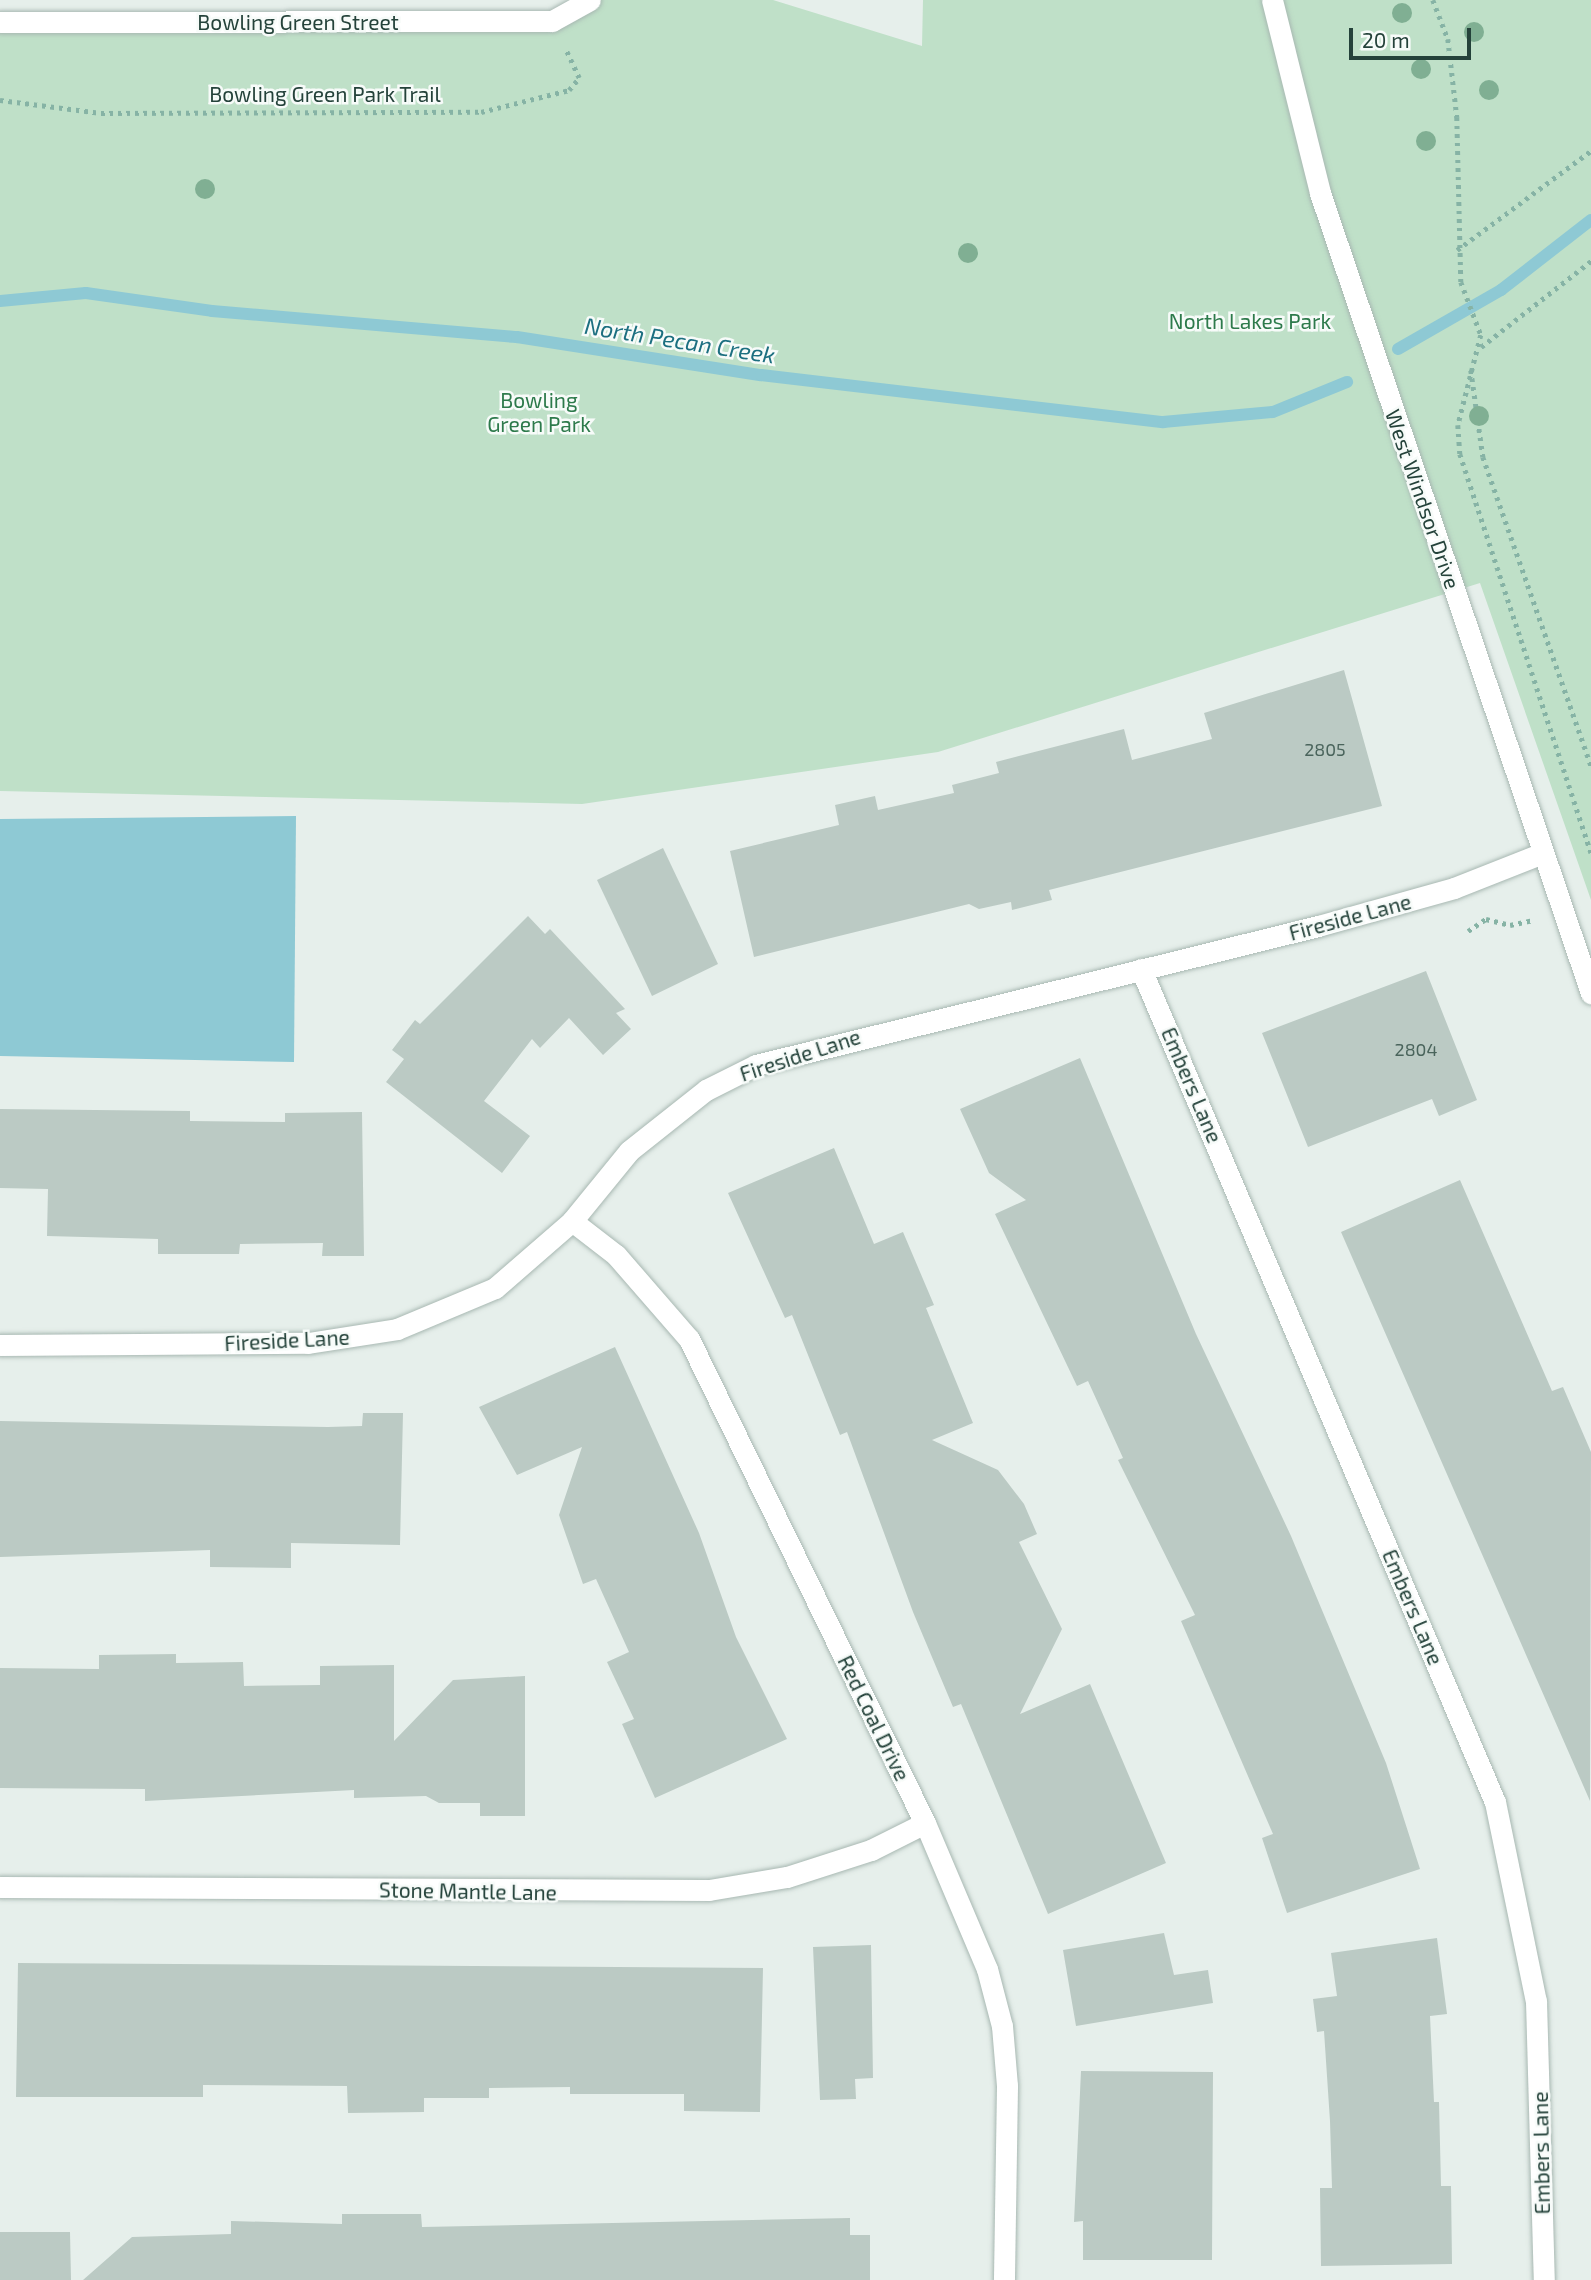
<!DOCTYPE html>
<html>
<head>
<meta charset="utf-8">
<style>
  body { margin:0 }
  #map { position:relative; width:1591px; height:2280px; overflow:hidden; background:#e6efeb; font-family:"Exo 2",sans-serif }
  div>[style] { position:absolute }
  .green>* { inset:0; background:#bfe0c8 }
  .water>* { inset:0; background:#8ec9d4 }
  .stream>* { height:12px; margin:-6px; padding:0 6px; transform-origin:6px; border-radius:6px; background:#8ec9d4 }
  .building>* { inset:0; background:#bbcac4 }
  .path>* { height:4.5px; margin-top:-2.25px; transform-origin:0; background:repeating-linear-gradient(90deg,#86b3a5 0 3.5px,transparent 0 8.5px) }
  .roads { filter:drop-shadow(0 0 2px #a8b8b2) drop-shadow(0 0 2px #a8b8b2) }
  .street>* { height:21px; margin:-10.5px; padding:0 10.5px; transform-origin:10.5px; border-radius:10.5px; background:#fff }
  .secondary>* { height:21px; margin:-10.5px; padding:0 10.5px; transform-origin:10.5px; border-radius:10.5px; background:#fff }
  .trees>* { width:20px; height:20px; margin:-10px; border-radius:50%; background:#80af93 }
  span { translate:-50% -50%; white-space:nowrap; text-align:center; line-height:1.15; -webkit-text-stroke:5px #f7fbf9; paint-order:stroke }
  .number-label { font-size:18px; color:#4a645c }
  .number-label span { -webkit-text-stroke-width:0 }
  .street-label { font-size:21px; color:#24423a }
  .park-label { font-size:21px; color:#2d7a4b }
  .water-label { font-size:23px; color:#1c6f80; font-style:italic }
  .scale { position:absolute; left:1349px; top:28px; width:122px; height:32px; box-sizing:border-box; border:4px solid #24423a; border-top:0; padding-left:9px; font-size:21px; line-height:24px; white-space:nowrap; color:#24423a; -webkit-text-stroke:5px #f7fbf9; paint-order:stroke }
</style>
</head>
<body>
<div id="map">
  <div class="green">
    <div style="clip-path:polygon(578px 0,773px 0,922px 46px,923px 0,1591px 0,1591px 900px,1480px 583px,938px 752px,582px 804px,0 791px,0 21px,552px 21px)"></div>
  </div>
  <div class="water">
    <div style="clip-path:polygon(296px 816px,294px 1062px,0 1056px,0 819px)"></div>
  </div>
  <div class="stream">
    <div style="left:0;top:301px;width:86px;rotate:-5.3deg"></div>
    <div style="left:86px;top:293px;width:127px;rotate:8.1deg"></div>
    <div style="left:212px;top:311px;width:306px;rotate:4.9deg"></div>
    <div style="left:517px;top:337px;width:247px;rotate:8.9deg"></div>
    <div style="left:761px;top:375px;width:405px;rotate:6.7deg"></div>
    <div style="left:1163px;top:422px;width:110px;rotate:-5.2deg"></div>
    <div style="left:1273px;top:412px;width:80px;rotate:-22.1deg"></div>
    <div style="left:1398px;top:349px;width:119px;rotate:-29.8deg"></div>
    <div style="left:1501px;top:290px;width:114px;rotate:-37.9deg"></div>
  </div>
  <div class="building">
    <div style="clip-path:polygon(1344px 670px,1382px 806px,1049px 890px,1052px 900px,1012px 910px,1011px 902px,979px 909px,969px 904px,754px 957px,730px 851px,839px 825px,835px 805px,875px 796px,878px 810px,954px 793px,952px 785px,999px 773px,996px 762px,1124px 729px,1132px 760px,1212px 739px,1204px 713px)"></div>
    <div style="clip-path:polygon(663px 848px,718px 964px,652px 996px,597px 880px)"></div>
    <div style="clip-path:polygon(528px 916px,545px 934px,550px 929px,625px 1009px,616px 1013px,631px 1029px,603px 1055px,569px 1018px,540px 1048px,532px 1039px,484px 1101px,530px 1136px,502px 1173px,386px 1082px,404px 1059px,392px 1050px,415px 1020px,420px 1024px)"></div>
    <div style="clip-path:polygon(1426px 971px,1477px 1100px,1439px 1116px,1432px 1099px,1308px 1147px,1262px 1033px)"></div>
    <div style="clip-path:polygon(1080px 1058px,1196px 1334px,1291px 1536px,1386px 1763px,1420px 1869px,1287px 1913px,1262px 1838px,1273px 1834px,1181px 1621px,1195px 1615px,1118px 1460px,1123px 1458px,1088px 1381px,1077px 1386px,995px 1214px,1026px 1200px,989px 1173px,960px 1109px)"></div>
    <div style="clip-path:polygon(0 1109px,190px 1111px,190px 1121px,285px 1122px,285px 1113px,362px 1112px,364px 1256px,322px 1256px,323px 1243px,240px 1244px,239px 1254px,158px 1254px,158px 1239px,47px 1236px,48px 1189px,0 1188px)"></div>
    <div style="clip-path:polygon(834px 1148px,874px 1244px,903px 1232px,934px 1305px,926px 1308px,973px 1423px,932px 1440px,998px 1470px,1024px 1504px,1037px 1534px,1019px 1542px,1062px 1629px,1020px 1714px,1090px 1684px,1166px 1863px,1048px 1914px,961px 1704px,953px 1707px,913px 1612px,847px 1432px,840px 1435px,792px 1315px,785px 1318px,728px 1193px)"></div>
    <div style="clip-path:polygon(1460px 1180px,1552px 1391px,1563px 1387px,1591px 1452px,1590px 1801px,1341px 1232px)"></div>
    <div style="clip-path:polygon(615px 1347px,699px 1533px,736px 1637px,787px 1739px,655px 1798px,622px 1724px,634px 1719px,607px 1662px,629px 1652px,596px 1579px,583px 1584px,559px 1515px,582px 1447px,517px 1475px,479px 1407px)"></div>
    <div style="clip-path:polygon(363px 1413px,403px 1413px,400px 1545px,291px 1543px,291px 1568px,210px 1567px,210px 1550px,0 1557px,0 1421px,328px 1427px,362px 1426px)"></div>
    <div style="clip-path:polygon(176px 1654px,176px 1663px,243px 1662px,244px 1686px,320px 1685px,320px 1666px,394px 1665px,394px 1741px,453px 1680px,525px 1676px,525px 1816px,480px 1816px,480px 1803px,439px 1803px,426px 1796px,354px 1798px,354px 1790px,145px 1801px,145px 1789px,0 1788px,0 1668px,99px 1669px,99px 1655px)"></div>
    <div style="clip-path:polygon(1164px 1933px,1174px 1975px,1208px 1970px,1213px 2003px,1076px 2026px,1063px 1950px)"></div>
    <div style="clip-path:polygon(1437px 1938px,1447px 2014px,1430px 2016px,1434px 2102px,1439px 2102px,1441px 2186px,1451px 2186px,1452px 2264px,1321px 2266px,1320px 2188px,1332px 2188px,1330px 2121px,1324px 2031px,1317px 2032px,1313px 1999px,1337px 1996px,1331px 1953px)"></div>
    <div style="clip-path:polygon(871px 1945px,873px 2078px,855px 2079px,856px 2099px,820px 2100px,813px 1947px)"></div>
    <div style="clip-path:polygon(18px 1963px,763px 1968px,760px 2112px,684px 2111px,684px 2094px,570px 2094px,570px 2087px,489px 2088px,489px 2098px,424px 2098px,424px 2112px,348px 2113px,347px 2086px,203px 2085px,203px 2097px,16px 2097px)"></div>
    <div style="clip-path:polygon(1081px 2071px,1213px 2072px,1212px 2260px,1083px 2260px,1083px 2221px,1074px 2222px)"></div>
    <div style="clip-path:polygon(342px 2214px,421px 2214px,422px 2227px,850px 2218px,850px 2235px,870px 2235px,870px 2280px,83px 2280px,132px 2237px,231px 2234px,231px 2221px,342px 2224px)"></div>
    <div style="clip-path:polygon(0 2232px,70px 2232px,71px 2280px,0 2280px)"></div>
  </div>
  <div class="path">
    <div style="left:1433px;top:0;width:42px;rotate:69deg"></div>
    <div style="left:1448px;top:39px;width:79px;rotate:83.4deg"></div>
    <div style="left:1457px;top:117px;width:165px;rotate:88.6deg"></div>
    <div style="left:1461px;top:282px;width:57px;rotate:69.3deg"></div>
    <div style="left:1481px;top:335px;width:93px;rotate:104.3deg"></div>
    <div style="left:1458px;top:425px;width:29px;rotate:86deg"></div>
    <div style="left:1460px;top:454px;width:420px;rotate:71.8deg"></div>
    <div style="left:0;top:100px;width:102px;rotate:7.3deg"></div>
    <div style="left:101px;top:113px;width:380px;rotate:-0.2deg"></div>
    <div style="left:481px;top:112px;width:91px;rotate:-14deg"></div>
    <div style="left:569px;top:90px;width:16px;rotate:-50deg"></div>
    <div style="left:579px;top:78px;width:33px;rotate:-115deg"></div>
    <div style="left:1457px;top:250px;width:167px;rotate:-36.5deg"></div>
    <div style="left:1481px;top:347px;width:140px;rotate:-38deg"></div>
    <div style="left:1471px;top:370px;width:88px;rotate:82.1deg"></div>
    <div style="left:1483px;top:457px;width:327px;rotate:70.7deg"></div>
    <div style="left:1468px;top:931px;width:22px;rotate:-34deg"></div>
    <div style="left:1486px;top:919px;width:25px;rotate:14deg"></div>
    <div style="left:1510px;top:925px;width:24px;rotate:-12deg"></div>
  </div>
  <div class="roads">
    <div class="street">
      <div style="left:0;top:22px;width:552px;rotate:-0.1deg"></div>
      <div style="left:552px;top:21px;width:43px;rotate:-28.9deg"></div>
      <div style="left:1141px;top:969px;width:905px;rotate:66.98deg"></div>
      <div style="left:1495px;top:1802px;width:203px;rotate:78.4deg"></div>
      <div style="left:1536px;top:2001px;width:279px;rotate:88.4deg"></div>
      <div style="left:572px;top:1221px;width:56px;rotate:37.7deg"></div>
      <div style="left:616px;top:1255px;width:111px;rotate:49deg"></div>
      <div style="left:689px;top:1339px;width:538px;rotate:64.01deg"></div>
      <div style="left:925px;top:1823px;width:159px;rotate:67deg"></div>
      <div style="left:987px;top:1969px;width:59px;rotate:75.3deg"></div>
      <div style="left:1002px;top:2026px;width:60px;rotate:85.2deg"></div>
      <div style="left:1007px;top:2086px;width:194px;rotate:90.9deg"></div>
      <div style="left:0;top:1345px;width:308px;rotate:-0.4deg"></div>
      <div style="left:308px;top:1343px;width:90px;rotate:-8.9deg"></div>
      <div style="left:397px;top:1329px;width:106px;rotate:-22.7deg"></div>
      <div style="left:495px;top:1288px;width:102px;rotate:-41deg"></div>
      <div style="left:572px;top:1221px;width:90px;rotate:-50.8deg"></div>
      <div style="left:629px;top:1151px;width:98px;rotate:-38.4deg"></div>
      <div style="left:706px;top:1090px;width:56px;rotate:-26.6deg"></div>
      <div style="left:756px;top:1065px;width:579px;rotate:-13.89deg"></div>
      <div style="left:1318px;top:926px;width:141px;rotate:-15.6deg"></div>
      <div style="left:1454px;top:888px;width:96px;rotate:-21.5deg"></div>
      <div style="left:0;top:1887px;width:709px;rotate:0.24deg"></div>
      <div style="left:709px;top:1890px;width:79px;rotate:-9.5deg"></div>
      <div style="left:787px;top:1877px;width:88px;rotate:-17.8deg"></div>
      <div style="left:871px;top:1850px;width:60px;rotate:-26.6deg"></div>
    </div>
    <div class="secondary">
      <div style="left:1272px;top:0;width:199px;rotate:76deg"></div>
      <div style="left:1320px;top:193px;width:845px;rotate:71.29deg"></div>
    </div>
  </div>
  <div class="trees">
    <div style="left:1402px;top:13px"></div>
    <div style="left:1474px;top:32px"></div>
    <div style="left:1421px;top:69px"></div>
    <div style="left:1489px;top:90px"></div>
    <div style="left:1426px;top:141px"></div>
    <div style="left:205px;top:189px"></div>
    <div style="left:968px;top:253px"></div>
    <div style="left:1479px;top:416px"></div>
  </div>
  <div class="number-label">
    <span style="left:1325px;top:749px">2805</span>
    <span style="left:1416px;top:1049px">2804</span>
  </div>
  <div class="street-label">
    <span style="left:298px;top:22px">Bowling Green Street</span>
    <span style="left:325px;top:94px">Bowling Green Park Trail</span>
    <span style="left:1423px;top:499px;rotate:71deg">West Windsor Drive</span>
    <span style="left:1350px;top:917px;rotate:-15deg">Fireside Lane</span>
    <span style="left:800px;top:1055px;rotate:-18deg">Fireside Lane</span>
    <span style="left:1192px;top:1085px;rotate:67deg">Embers Lane</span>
    <span style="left:287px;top:1340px;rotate:-3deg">Fireside Lane</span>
    <span style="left:1413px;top:1607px;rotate:67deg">Embers Lane</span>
    <span style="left:874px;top:1718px;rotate:64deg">Red Coal Drive</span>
    <span style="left:468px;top:1891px;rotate:1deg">Stone Mantle Lane</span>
    <span style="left:1541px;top:2153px;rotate:-91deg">Embers Lane</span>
  </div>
  <div class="park-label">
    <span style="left:1250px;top:321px">North Lakes Park</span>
    <span style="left:539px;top:412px">Bowling<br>Green Park</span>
  </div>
  <div class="water-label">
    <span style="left:680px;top:340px;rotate:9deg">North Pecan Creek</span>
  </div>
  <div class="scale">20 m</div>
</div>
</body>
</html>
